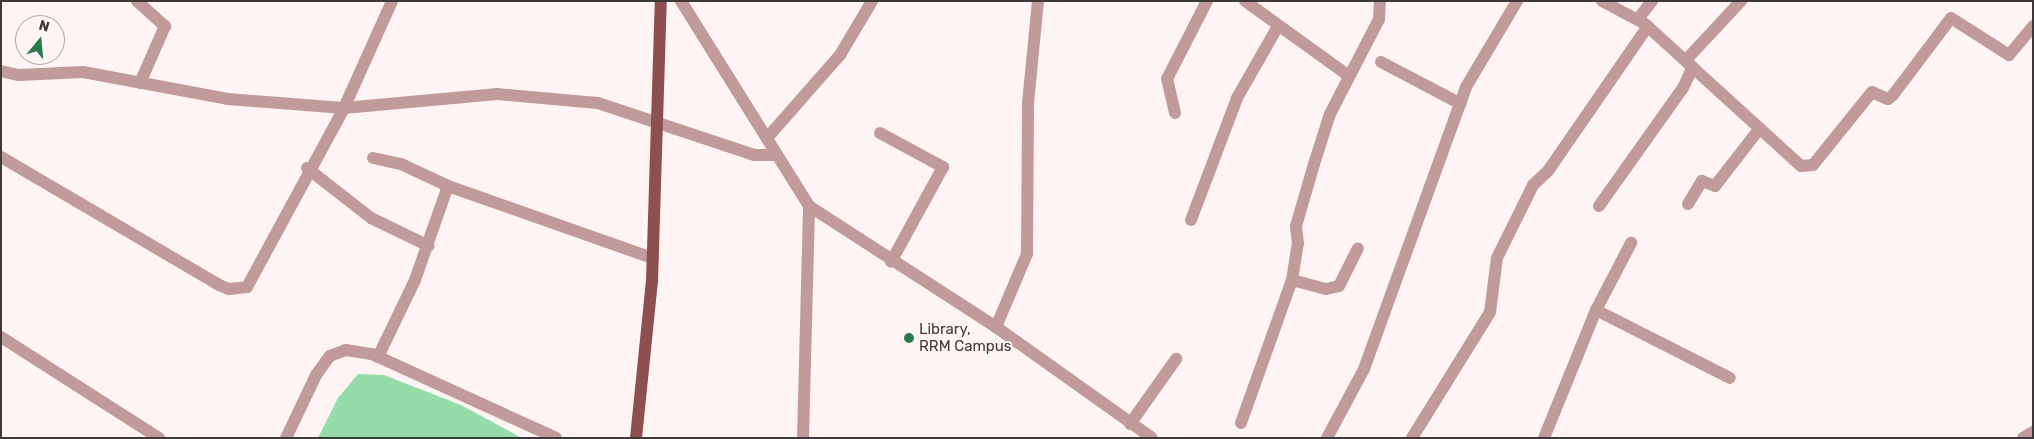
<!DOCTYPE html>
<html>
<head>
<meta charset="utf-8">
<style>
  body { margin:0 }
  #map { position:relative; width:2034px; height:439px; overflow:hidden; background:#fef4f4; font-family:Rubik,sans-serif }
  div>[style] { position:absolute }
  .water>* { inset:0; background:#94ddab }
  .minor>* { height:12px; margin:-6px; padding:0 6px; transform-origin:6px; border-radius:6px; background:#c19b9b }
  .major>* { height:12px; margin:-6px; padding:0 6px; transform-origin:6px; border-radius:6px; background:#8e4f50 }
  .dots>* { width:14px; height:14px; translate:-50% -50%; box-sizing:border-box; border:2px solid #fef4f4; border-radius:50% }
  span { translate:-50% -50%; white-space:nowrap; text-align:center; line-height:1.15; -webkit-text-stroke:4px #fef4f4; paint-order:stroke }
  .poi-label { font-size:15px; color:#3d3939 }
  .left { translate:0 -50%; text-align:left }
  .frame { position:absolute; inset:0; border:2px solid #3d3939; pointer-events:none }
  .north { position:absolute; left:15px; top:15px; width:50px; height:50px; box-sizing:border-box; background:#fef4f4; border:1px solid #b1a9a9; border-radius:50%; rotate:17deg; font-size:14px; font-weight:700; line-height:20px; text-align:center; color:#3d3939 }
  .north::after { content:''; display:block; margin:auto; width:18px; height:22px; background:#2a7a4b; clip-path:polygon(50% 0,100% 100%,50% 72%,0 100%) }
</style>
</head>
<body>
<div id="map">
  <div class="water">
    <div style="clip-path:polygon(358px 374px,384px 375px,461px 405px,522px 438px,318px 438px,338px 398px)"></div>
  </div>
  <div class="minor">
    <div style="left:137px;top:1px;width:38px;rotate:42deg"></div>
    <div style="left:165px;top:26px;width:62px;rotate:113.7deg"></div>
    <div style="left:681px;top:1px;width:242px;rotate:58deg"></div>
    <div style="left:809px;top:206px;width:223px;rotate:32.9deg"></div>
    <div style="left:996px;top:327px;width:191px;rotate:35.4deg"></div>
    <div style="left:1245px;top:1px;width:128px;rotate:35.8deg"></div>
    <div style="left:1602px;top:1px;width:49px;rotate:28.1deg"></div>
    <div style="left:1645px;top:24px;width:211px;rotate:42.3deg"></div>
    <div style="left:1801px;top:166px;width:12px;rotate:-5deg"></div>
    <div style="left:1813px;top:165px;width:94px;rotate:-51.1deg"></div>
    <div style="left:1872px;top:92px;width:17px;rotate:24deg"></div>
    <div style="left:1888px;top:99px;width:6px;rotate:-39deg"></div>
    <div style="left:1893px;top:95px;width:96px;rotate:-53deg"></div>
    <div style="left:1951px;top:18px;width:69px;rotate:32.5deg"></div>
    <div style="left:2009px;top:55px;width:38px;rotate:-50deg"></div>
    <div style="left:1638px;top:19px;width:23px;rotate:-52deg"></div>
    <div style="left:1686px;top:60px;width:81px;rotate:-47deg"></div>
    <div style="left:1381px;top:62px;width:90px;rotate:27.7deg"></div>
    <div style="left:1px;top:71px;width:18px;rotate:13deg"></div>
    <div style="left:19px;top:75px;width:64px;rotate:-2.7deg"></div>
    <div style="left:83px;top:72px;width:147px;rotate:10.5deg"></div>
    <div style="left:228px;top:99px;width:116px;rotate:4.4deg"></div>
    <div style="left:344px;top:108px;width:154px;rotate:-5.2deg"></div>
    <div style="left:497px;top:94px;width:101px;rotate:5.1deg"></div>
    <div style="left:598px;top:103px;width:164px;rotate:18.4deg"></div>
    <div style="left:754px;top:155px;width:23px"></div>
    <div style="left:1175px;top:113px;width:35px;rotate:-103deg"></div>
    <div style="left:1167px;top:79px;width:88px;rotate:-62.9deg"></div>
    <div style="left:880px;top:133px;width:72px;rotate:28.4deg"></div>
    <div style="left:943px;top:167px;width:108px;rotate:118.7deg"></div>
    <div style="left:767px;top:138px;width:111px;rotate:-48.7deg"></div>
    <div style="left:840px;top:55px;width:63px;rotate:-59.3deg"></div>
    <div style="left:1px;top:157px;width:253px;rotate:30.4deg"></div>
    <div style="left:219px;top:285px;width:11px;rotate:22deg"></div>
    <div style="left:229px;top:289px;width:18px;rotate:-6deg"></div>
    <div style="left:247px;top:287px;width:204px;rotate:-61.5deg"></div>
    <div style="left:344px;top:108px;width:117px;rotate:-65.8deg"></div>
    <div style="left:373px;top:158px;width:29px;rotate:12deg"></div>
    <div style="left:401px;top:164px;width:52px;rotate:25.1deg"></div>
    <div style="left:448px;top:186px;width:217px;rotate:19.4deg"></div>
    <div style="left:307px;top:168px;width:81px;rotate:38deg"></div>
    <div style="left:371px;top:218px;width:64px;rotate:25.8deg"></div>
    <div style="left:1688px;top:204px;width:27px;rotate:-59deg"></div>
    <div style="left:1702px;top:181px;width:14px;rotate:21deg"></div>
    <div style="left:1715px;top:186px;width:73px;rotate:-52.2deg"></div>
    <div style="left:1599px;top:206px;width:145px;rotate:-54.6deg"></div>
    <div style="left:1683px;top:88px;width:23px;rotate:-65deg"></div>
    <div style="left:1191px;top:220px;width:130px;rotate:-69.3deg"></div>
    <div style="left:1237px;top:98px;width:83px;rotate:-60.3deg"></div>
    <div style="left:1292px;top:280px;width:35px;rotate:15deg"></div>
    <div style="left:1326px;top:289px;width:13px;rotate:-13deg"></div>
    <div style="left:1339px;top:286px;width:42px;rotate:-63.4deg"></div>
    <div style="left:1596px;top:310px;width:150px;rotate:26.9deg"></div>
    <div style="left:996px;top:327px;width:79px;rotate:-67deg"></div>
    <div style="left:1027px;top:254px;width:151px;rotate:-89.6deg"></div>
    <div style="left:1028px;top:103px;width:102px;rotate:-84.4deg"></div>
    <div style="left:1px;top:337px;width:188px;rotate:32.6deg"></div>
    <div style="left:378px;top:357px;width:85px;rotate:-64.3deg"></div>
    <div style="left:415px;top:280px;width:100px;rotate:-70.7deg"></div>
    <div style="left:1241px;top:423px;width:152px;rotate:-70.4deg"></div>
    <div style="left:1292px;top:280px;width:37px;rotate:-81deg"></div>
    <div style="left:1298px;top:243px;width:17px;rotate:-97deg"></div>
    <div style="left:1296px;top:226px;width:65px;rotate:-73.8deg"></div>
    <div style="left:1314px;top:164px;width:52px;rotate:-72.3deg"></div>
    <div style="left:1330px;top:114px;width:107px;rotate:-62.7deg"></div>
    <div style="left:1379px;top:19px;width:18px;rotate:-87deg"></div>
    <div style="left:1130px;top:424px;width:80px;rotate:-54.7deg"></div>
    <div style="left:286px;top:438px;width:70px;rotate:-64.5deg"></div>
    <div style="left:316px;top:375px;width:24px;rotate:-54deg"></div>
    <div style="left:330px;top:356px;width:17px;rotate:-21deg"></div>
    <div style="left:346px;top:350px;width:26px;rotate:9deg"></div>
    <div style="left:372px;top:354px;width:202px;rotate:24.5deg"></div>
    <div style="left:803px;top:438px;width:232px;rotate:-88.5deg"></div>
    <div style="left:1327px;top:438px;width:78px;rotate:-61.8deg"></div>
    <div style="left:1364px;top:369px;width:300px;rotate:-70.1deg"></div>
    <div style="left:1466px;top:87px;width:100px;rotate:-59.3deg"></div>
    <div style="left:1412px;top:438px;width:148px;rotate:-58.2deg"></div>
    <div style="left:1490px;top:312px;width:54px;rotate:-82.6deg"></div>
    <div style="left:1497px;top:258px;width:81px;rotate:-63.7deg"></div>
    <div style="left:1533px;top:185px;width:21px;rotate:-43deg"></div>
    <div style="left:1548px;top:171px;width:176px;rotate:-55.4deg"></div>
    <div style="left:1544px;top:438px;width:138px;rotate:-67.9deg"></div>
    <div style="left:1596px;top:310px;width:76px;rotate:-62.4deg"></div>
    <div style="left:2023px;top:438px;width:12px;rotate:-31deg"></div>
  </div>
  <div class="major">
    <div style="left:636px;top:438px;width:158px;rotate:-84.2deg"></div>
    <div style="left:652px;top:281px;width:280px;rotate:-88.2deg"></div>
  </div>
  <div class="dots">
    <div style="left:909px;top:338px;background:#2a7a4b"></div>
  </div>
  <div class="poi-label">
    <span class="left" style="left:919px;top:338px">Library,<br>RRM Campus</span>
  </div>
  <div class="frame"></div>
  <div class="north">N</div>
</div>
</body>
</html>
